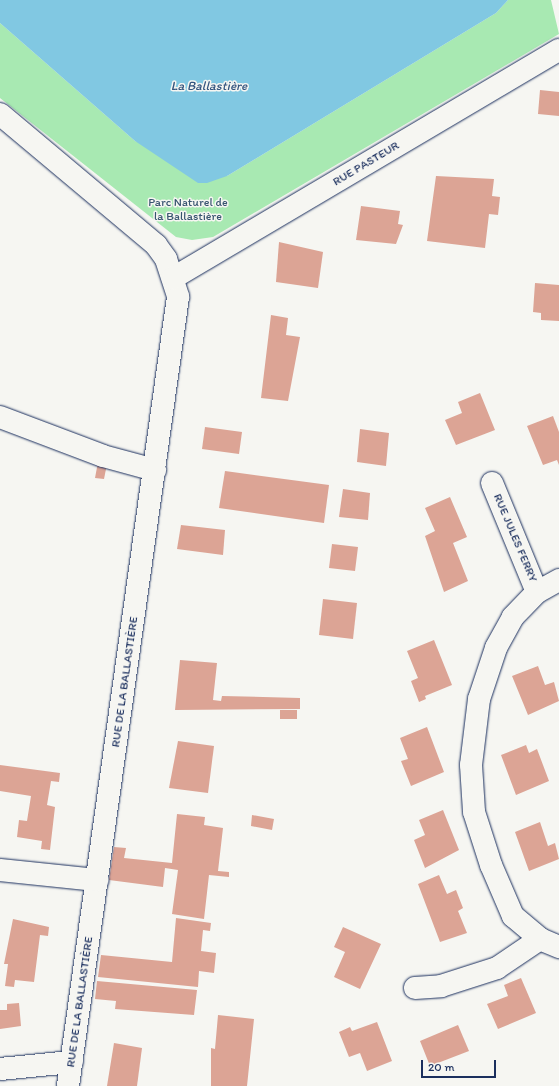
<!DOCTYPE html>
<html>
<head>
<meta charset="utf-8">
<style>
  body { margin:0 }
  #map { position:relative; width:559px; height:1086px; overflow:hidden; background:#f6f6f2; font-family:Itim,sans-serif }
  div>[style] { position:absolute }
  .green>* { inset:0; background:#a8e9b2 }
  .water>* { inset:0; background:#81c8e2 }
  .building>* { inset:0; background:#dca495 }
  .roads { filter:drop-shadow(0 0 1px #1b2f5e) drop-shadow(0 0 1px #1b2f5e) }
  .minor>* { height:22px; margin:-11px; padding:0 11px; transform-origin:11px; border-radius:11px; background:#f6f6f2 }
  span { translate:-50% -50%; white-space:nowrap; text-align:center; line-height:1.15; -webkit-text-stroke:3px #f6f6f2; paint-order:stroke }
  .street-label { font-size:12px; color:#1b2f5e }
  .park-label { font-size:12px; color:#37546f }
  .water-label { font-size:13px; color:#34557f; font-style:italic }
  .scale { position:absolute; left:421px; top:1060px; width:75px; height:18px; box-sizing:border-box; border:2px solid #1b2f5e; border-top:0; padding-left:5px; font-size:12px; line-height:14px; white-space:nowrap; color:#1b2f5e; -webkit-text-stroke:3px #f6f6f2; paint-order:stroke }
</style>
</head>
<body>
<div id="map">
  <div class="green">
    <div style="clip-path:polygon(508px 0,551px 0,559px 34px,213px 237px,192px 240px,176px 237px,0 98px,0 23px,135px 141px,227px 176px,496px 13px)"></div>
  </div>
  <div class="water">
    <div style="clip-path:polygon(0 0,508px 0,496px 13px,227px 176px,207px 183px,198px 183px,135px 141px,0 23px)"></div>
  </div>
  <div class="building">
    <div style="clip-path:polygon(540px 90px,559px 92px,559px 116px,538px 114px)"></div>
    <div style="clip-path:polygon(436px 176px,494px 179px,492px 196px,500px 197px,498px 215px,489px 214px,485px 248px,427px 241px)"></div>
    <div style="clip-path:polygon(361px 206px,400px 211px,398px 224px,403px 225px,396px 244px,356px 240px)"></div>
    <div style="clip-path:polygon(279px 242px,323px 252px,318px 288px,276px 282px)"></div>
    <div style="clip-path:polygon(535px 283px,559px 285px,559px 321px,541px 320px,541px 313px,533px 312px)"></div>
    <div style="clip-path:polygon(271px 315px,288px 318px,286px 335px,300px 337px,288px 401px,261px 398px)"></div>
    <div style="clip-path:polygon(480px 393px,495px 430px,456px 445px,445px 420px,462px 413px,458px 402px)"></div>
    <div style="clip-path:polygon(553px 416px,559px 432px,559px 465px,557px 460px,543px 465px,527px 426px)"></div>
    <div style="clip-path:polygon(205px 427px,242px 432px,239px 454px,202px 449px)"></div>
    <div style="clip-path:polygon(360px 429px,389px 433px,386px 466px,357px 462px)"></div>
    <div style="clip-path:polygon(98px 462px,107px 464px,104px 479px,95px 478px)"></div>
    <div style="clip-path:polygon(225px 471px,329px 485px,324px 523px,219px 508px)"></div>
    <div style="clip-path:polygon(343px 489px,370px 493px,368px 520px,339px 517px)"></div>
    <div style="clip-path:polygon(450px 497px,467px 537px,453px 543px,468px 581px,444px 592px,425px 536px,435px 531px,425px 508px)"></div>
    <div style="clip-path:polygon(181px 525px,225px 530px,223px 555px,177px 549px)"></div>
    <div style="clip-path:polygon(332px 544px,358px 547px,355px 571px,329px 568px)"></div>
    <div style="clip-path:polygon(323px 599px,357px 603px,353px 639px,319px 635px)"></div>
    <div style="clip-path:polygon(434px 640px,452px 685px,425px 696px,426px 699px,419px 702px,411px 681px,418px 678px,407px 651px)"></div>
    <div style="clip-path:polygon(180px 660px,217px 663px,213px 700px,221px 701px,222px 696px,300px 698px,300px 709px,175px 710px)"></div>
    <div style="clip-path:polygon(538px 666px,545px 685px,554px 682px,559px 701px,528px 715px,512px 676px)"></div>
    <div style="clip-path:polygon(280px 710px,297px 710px,297px 719px,280px 719px)"></div>
    <div style="clip-path:polygon(427px 727px,444px 772px,411px 786px,401px 761px,408px 759px,400px 738px)"></div>
    <div style="clip-path:polygon(178px 741px,214px 746px,208px 793px,169px 788px)"></div>
    <div style="clip-path:polygon(526px 745px,529px 753px,537px 749px,549px 781px,516px 795px,501px 755px)"></div>
    <div style="clip-path:polygon(0 765px,60px 773px,59px 782px,51px 781px,47px 805px,55px 807px,50px 850px,41px 849px,42px 841px,17px 837px,19px 820px,27px 821px,31px 796px,0 791px)"></div>
    <div style="clip-path:polygon(443px 810px,459px 850px,425px 868px,414px 840px,425px 835px,419px 820px)"></div>
    <div style="clip-path:polygon(177px 814px,205px 817px,204px 825px,223px 828px,218px 871px,229px 872px,229px 877px,209px 875px,204px 919px,172px 914px,178px 870px,165px 868px,163px 887px,109px 880px,114px 847px,126px 848px,124px 858px,172px 863px)"></div>
    <div style="clip-path:polygon(252px 815px,274px 819px,272px 830px,251px 826px)"></div>
    <div style="clip-path:polygon(540px 822px,548px 846px,555px 843px,559px 859px,529px 871px,515px 832px)"></div>
    <div style="clip-path:polygon(439px 875px,447px 894px,456px 890px,463px 908px,458px 911px,467px 933px,440px 942px,418px 884px)"></div>
    <div style="clip-path:polygon(176px 918px,211px 923px,210px 931px,203px 930px,201px 951px,216px 953px,214px 973px,199px 971px,198px 987px,98px 977px,101px 955px,172px 962px)"></div>
    <div style="clip-path:polygon(13px 919px,49px 927px,48px 936px,40px 935px,34px 982px,15px 980px,14px 987px,5px 986px,8px 964px,4px 964px)"></div>
    <div style="clip-path:polygon(343px 927px,381px 944px,360px 989px,334px 977px,345px 952px,334px 947px)"></div>
    <div style="clip-path:polygon(521px 978px,536px 1013px,498px 1029px,487px 1004px,508px 996px,504px 985px)"></div>
    <div style="clip-path:polygon(97px 981px,197px 990px,194px 1015px,115px 1009px,116px 1001px,95px 999px)"></div>
    <div style="clip-path:polygon(19px 1003px,21px 1026px,0 1029px,0 1010px,7px 1010px,7px 1004px)"></div>
    <div style="clip-path:polygon(218px 1015px,254px 1019px,247px 1086px,211px 1086px,211px 1048px,215px 1049px)"></div>
    <div style="clip-path:polygon(377px 1022px,392px 1061px,367px 1071px,360px 1053px,349px 1057px,339px 1032px,350px 1027px,352px 1031px)"></div>
    <div style="clip-path:polygon(458px 1025px,469px 1051px,430px 1066px,420px 1041px)"></div>
    <div style="clip-path:polygon(114px 1043px,142px 1048px,137px 1086px,107px 1086px)"></div>
  </div>
  <div class="roads">
    <div class="minor">
      <div style="left:0;top:114px;width:204px;rotate:40deg"></div>
      <div style="left:156px;top:245px;width:17px;rotate:54deg"></div>
      <div style="left:166px;top:259px;width:40px;rotate:72deg"></div>
      <div style="left:178px;top:297px;width:797px;rotate:97.94deg"></div>
      <div style="left:173px;top:278px;width:448px;rotate:-30.6deg"></div>
      <div style="left:0;top:417px;width:110px;rotate:20.7deg"></div>
      <div style="left:103px;top:456px;width:54px;rotate:15.1deg"></div>
      <div style="left:492px;top:483px;width:118px;rotate:67.6deg"></div>
      <div style="left:559px;top:580px;width:25px;rotate:151deg"></div>
      <div style="left:537px;top:592px;width:35px;rotate:134deg"></div>
      <div style="left:513px;top:617px;width:35px;rotate:119deg"></div>
      <div style="left:496px;top:648px;width:54px;rotate:108.4deg"></div>
      <div style="left:479px;top:699px;width:66px;rotate:96.9deg"></div>
      <div style="left:471px;top:765px;width:47px;rotate:86.3deg"></div>
      <div style="left:474px;top:812px;width:56px;rotate:72.2deg"></div>
      <div style="left:491px;top:865px;width:56px;rotate:66.7deg"></div>
      <div style="left:513px;top:916px;width:35px;rotate:40deg"></div>
      <div style="left:540px;top:939px;width:21px;rotate:23deg"></div>
      <div style="left:0;top:870px;width:98px;rotate:5.9deg"></div>
      <div style="left:415px;top:988px;width:26px;rotate:-4deg"></div>
      <div style="left:441px;top:986px;width:59px;rotate:-17.8deg"></div>
      <div style="left:497px;top:968px;width:52px;rotate:-34deg"></div>
      <div style="left:0;top:1069px;width:72px;rotate:-5.6deg"></div>
    </div>
  </div>
  <div class="street-label">
    <span style="left:366px;top:164px;rotate:-31deg">RUE PASTEUR</span>
    <span style="left:515px;top:538px;rotate:67deg">RUE JULES FERRY</span>
    <span style="left:125px;top:682px;rotate:-82deg">RUE DE LA BALLASTIÈRE</span>
    <span style="left:80px;top:1002px;rotate:-82deg">RUE DE LA BALLASTIÈRE</span>
  </div>
  <div class="park-label">
    <span style="left:188px;top:210px">Parc Naturel de<br>la Ballastière</span>
  </div>
  <div class="water-label">
    <span style="left:209px;top:86px">La Ballastière</span>
  </div>
  <div class="scale">20 m</div>
</div>
</body>
</html>
